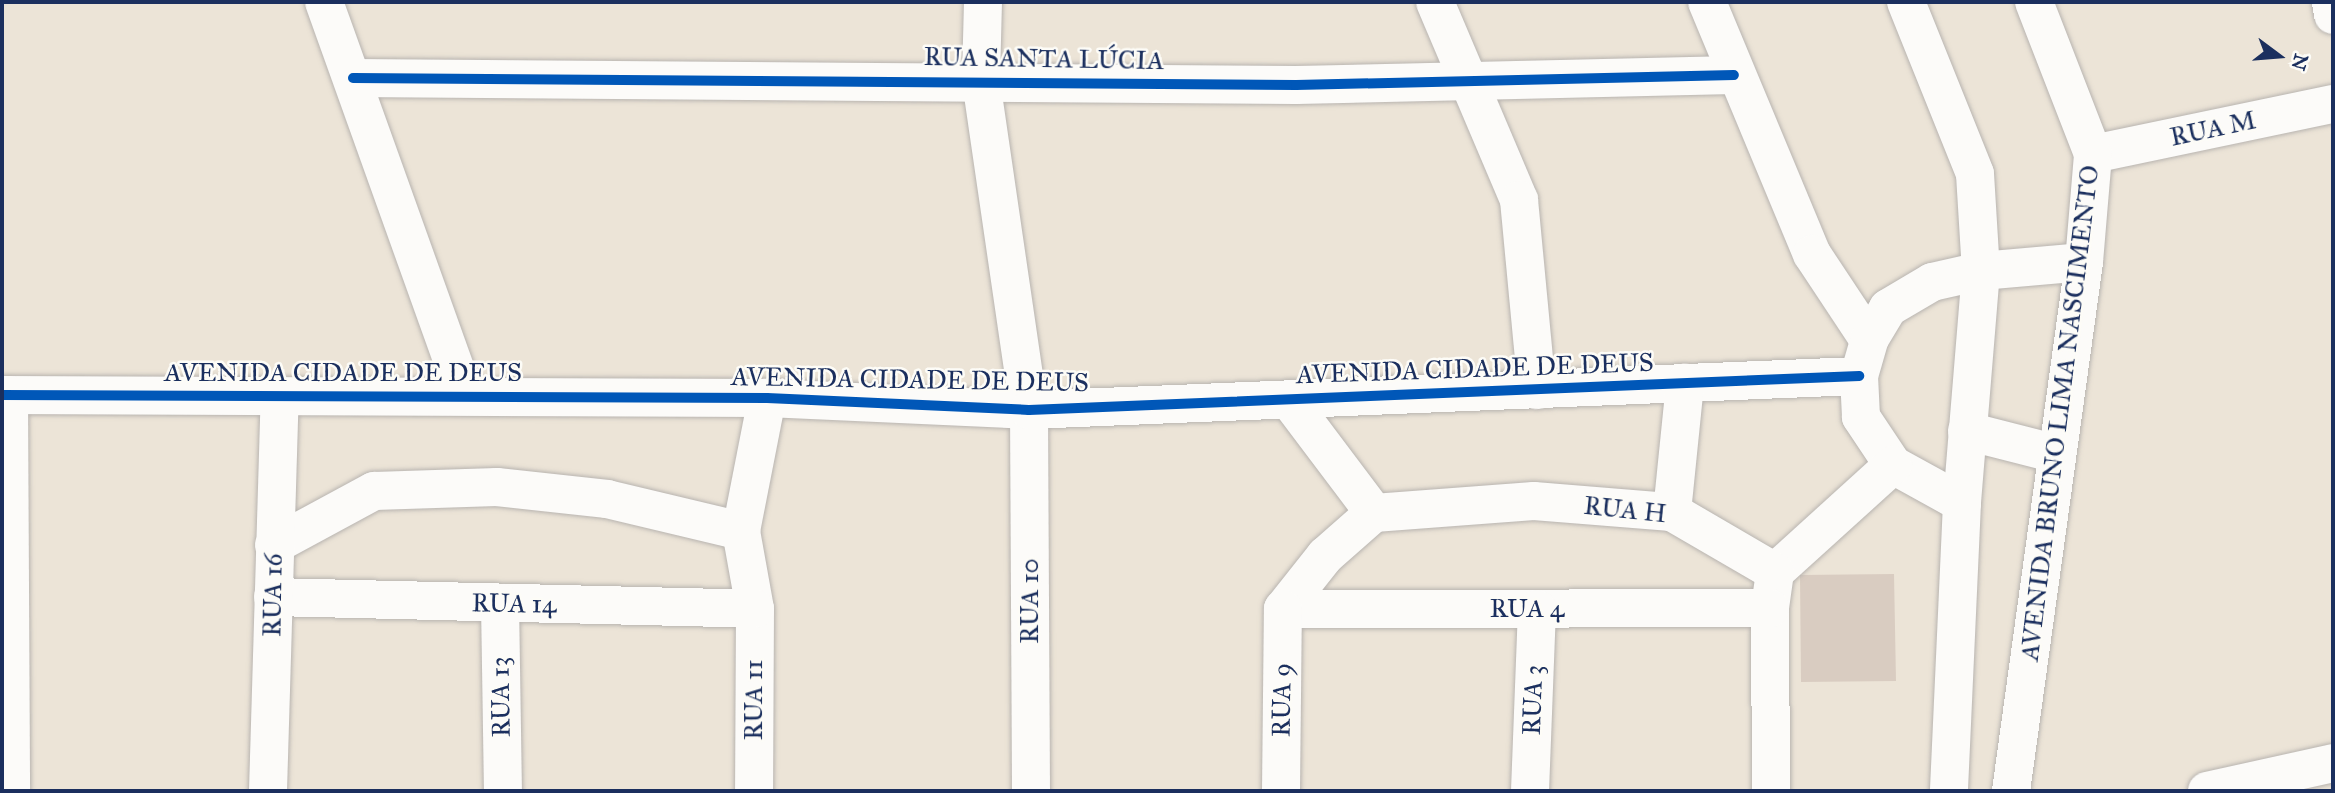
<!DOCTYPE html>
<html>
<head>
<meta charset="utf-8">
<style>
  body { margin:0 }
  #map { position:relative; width:2335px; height:793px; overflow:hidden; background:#ece4d7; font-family:"IM FELL Great Primer",serif }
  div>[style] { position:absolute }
  .building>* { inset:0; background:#d9ccc1 }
  .roads { filter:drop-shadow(0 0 2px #b8b4b0) drop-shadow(0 0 2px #b8b4b0) }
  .street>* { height:38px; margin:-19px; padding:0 19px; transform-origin:19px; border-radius:19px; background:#fcfbf9 }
  .cycleway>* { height:10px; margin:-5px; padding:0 5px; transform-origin:5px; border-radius:5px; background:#0057b8 }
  span { translate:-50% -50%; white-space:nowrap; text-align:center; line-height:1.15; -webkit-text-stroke:5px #fdfcf7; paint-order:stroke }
  .street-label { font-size:26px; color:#1b2f5e }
  .frame { position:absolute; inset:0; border:4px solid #1b2f5e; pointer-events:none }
  .north { position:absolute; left:2244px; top:21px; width:70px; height:70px; -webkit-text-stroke:5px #fdfcf7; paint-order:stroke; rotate:106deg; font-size:19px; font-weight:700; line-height:28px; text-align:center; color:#1b2f5e }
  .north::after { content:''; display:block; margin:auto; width:24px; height:32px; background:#1b2f5e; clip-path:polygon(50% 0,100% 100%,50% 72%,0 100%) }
</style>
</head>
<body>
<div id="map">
  <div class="building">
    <div style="clip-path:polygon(1894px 574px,1896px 681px,1801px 682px,1800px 575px)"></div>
  </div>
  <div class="roads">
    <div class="street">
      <div style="left:324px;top:2px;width:418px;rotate:70.3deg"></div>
      <div style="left:983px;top:2px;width:79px;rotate:91.5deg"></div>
      <div style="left:981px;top:81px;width:332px;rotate:81.7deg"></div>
      <div style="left:1029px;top:410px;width:381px;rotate:89.7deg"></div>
      <div style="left:1435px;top:2px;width:215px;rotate:67deg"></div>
      <div style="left:1519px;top:200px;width:191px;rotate:84.6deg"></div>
      <div style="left:1707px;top:2px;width:273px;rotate:67.4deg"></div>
      <div style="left:1812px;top:254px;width:103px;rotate:56.5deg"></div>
      <div style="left:1906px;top:2px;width:185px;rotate:68.1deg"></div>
      <div style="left:1975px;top:174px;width:97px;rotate:86.5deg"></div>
      <div style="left:1981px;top:271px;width:233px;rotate:94.7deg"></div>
      <div style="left:1962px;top:503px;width:288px;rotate:92.6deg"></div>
      <div style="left:2331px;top:2px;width:13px;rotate:81deg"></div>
      <div style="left:353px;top:78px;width:943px;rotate:0.43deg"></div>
      <div style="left:1296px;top:85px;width:438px;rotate:-1.3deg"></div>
      <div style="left:2093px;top:154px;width:245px;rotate:-11.8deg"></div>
      <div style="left:2px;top:395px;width:765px;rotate:0.22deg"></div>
      <div style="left:767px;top:398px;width:262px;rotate:2.6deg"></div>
      <div style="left:1029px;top:410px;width:831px;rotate:-2.35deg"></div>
      <div style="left:9px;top:395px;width:396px;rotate:89.7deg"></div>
      <div style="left:1289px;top:400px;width:141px;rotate:53deg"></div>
      <div style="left:1967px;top:431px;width:93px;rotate:14.3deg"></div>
      <div style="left:1962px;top:503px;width:79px;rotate:-151.2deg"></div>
      <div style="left:1893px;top:465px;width:58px;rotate:-123.7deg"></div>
      <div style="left:1861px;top:417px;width:41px;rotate:-92.8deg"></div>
      <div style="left:1859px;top:376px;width:37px;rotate:-74deg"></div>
      <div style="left:1869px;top:340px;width:37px;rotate:-59deg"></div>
      <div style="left:1888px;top:308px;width:51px;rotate:-30.6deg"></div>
      <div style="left:1932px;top:282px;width:50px;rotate:-12.7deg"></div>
      <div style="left:1981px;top:271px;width:103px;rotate:-5deg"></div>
      <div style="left:1672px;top:512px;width:130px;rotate:-84.2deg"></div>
      <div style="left:741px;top:531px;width:136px;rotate:-78.9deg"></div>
      <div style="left:274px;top:545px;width:114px;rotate:-28.4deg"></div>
      <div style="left:374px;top:491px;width:123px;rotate:-1.9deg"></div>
      <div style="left:497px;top:487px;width:111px;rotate:6.2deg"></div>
      <div style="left:607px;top:499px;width:138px;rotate:13.4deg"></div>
      <div style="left:741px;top:531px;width:79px;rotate:79.8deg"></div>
      <div style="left:755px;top:609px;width:182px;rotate:90.3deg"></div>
      <div style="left:1775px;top:572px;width:159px;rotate:-42.2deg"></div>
      <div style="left:273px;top:597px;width:482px;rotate:1.4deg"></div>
      <div style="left:500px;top:603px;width:188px;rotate:89.1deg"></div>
      <div style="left:1283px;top:609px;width:68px;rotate:-51.6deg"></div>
      <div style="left:1325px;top:556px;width:65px;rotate:-41.3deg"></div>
      <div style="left:1374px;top:513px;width:160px;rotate:-4.3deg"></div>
      <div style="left:1534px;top:501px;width:138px;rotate:4.6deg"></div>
      <div style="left:1672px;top:512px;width:119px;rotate:30.2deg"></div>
      <div style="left:1775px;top:572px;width:36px;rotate:98deg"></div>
      <div style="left:1770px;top:608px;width:183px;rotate:89.7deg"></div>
      <div style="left:1283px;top:609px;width:487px;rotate:-0.1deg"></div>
      <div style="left:268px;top:791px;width:393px;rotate:-88.3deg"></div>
      <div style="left:1281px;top:791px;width:182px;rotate:-89.4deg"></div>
      <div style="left:1530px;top:791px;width:182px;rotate:-87.8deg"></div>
      <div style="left:2011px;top:791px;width:534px;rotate:-82.14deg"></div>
      <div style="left:2084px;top:262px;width:108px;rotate:-85.2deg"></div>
      <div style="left:2093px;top:154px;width:163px;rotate:-111.2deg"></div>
      <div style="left:2207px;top:791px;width:129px;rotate:-12.5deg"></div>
    </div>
  </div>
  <div class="cycleway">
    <div style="left:353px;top:78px;width:943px;rotate:0.43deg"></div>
    <div style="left:1296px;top:85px;width:438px;rotate:-1.3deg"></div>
    <div style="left:2px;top:395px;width:765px;rotate:0.22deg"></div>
    <div style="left:767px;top:398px;width:262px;rotate:2.6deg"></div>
    <div style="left:1029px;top:410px;width:831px;rotate:-2.35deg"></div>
  </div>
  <div class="street-label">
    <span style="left:1044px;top:59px;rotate:1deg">RUA SANTA LÚCIA</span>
    <span style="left:2213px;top:129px;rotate:-12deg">RUA M</span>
    <span style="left:1475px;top:369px;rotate:-2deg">AVENIDA CIDADE DE DEUS</span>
    <span style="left:343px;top:373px">AVENIDA CIDADE DE DEUS</span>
    <span style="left:910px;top:380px;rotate:1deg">AVENIDA CIDADE DE DEUS</span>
    <span style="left:2060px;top:413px;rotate:-83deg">AVENIDA BRUNO LIMA NASCIMENTO</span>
    <span style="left:1625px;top:510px;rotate:6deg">RUA H</span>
    <span style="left:273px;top:595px;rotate:-89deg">RUA 16</span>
    <span style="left:1030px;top:601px;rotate:-90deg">RUA 10</span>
    <span style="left:514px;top:604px;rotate:1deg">RUA 14</span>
    <span style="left:1527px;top:609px">RUA 4</span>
    <span style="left:501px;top:697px;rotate:-91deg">RUA 13</span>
    <span style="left:754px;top:700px;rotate:-90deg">RUA 11</span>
    <span style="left:1282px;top:700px;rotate:-89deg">RUA 9</span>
    <span style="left:1533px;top:700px;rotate:-88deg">RUA 3</span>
  </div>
  <div class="frame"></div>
  <div class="north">N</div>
</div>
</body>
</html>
